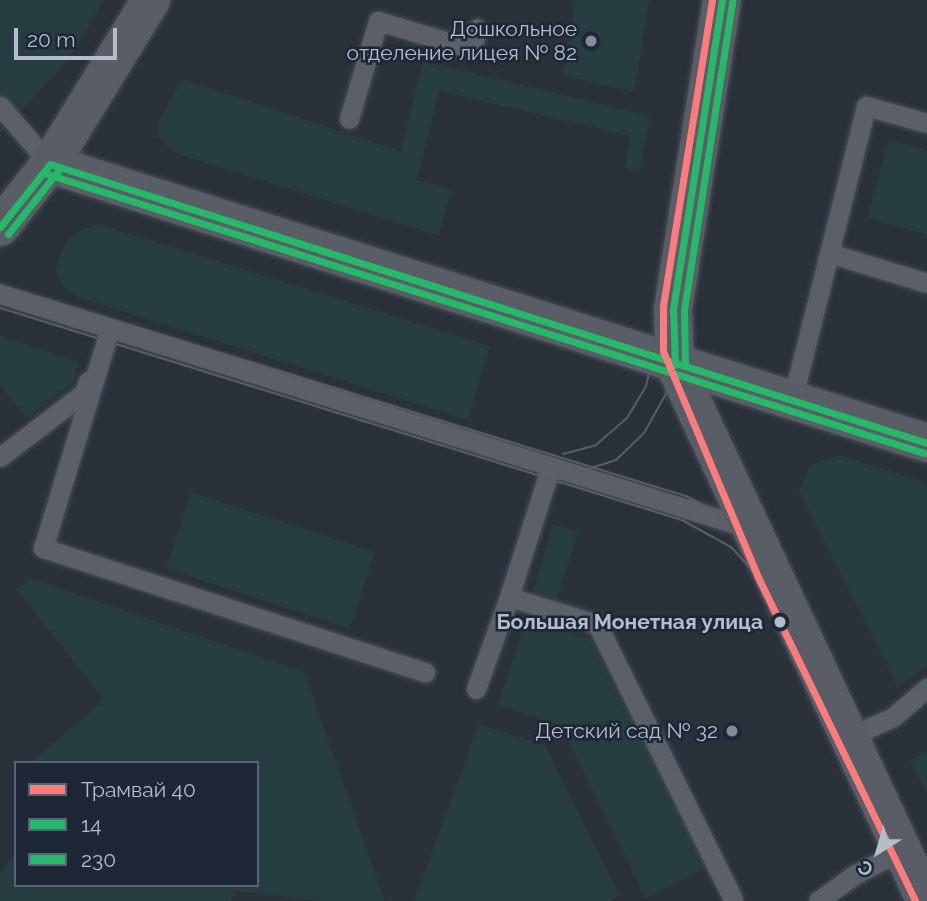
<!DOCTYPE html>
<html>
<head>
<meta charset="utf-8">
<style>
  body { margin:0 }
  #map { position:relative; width:927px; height:901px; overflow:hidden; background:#2a313a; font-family:Raleway,sans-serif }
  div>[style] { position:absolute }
  .green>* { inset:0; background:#263d41 }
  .roads { filter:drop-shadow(0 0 2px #494d54) drop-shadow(0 0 2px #494d54) }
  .lane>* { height:19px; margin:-9.5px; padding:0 9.5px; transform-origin:9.5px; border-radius:9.5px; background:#5b6068 }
  .secondary>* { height:38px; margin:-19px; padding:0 19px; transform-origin:19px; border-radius:19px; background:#595e66 }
  .tram>* { height:2px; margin:-1px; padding:0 1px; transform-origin:1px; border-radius:1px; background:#595e66 }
  .bus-1>* { height:7px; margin:-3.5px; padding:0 3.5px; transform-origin:3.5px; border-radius:3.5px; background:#26b969 }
  .bus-2>* { height:7px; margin:-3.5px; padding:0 3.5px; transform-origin:3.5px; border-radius:3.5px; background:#26b969 }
  .tram-1>* { height:7px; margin:-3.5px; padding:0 3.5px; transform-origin:3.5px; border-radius:3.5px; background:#fd7b7d }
  .dots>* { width:19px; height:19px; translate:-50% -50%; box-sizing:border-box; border:4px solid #1d2736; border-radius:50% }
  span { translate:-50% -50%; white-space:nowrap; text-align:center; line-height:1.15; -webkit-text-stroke:5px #1d2736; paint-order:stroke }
  .poi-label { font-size:21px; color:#b4bdcb }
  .right { translate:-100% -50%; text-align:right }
  .stop-label { font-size:21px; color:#b4bdcb; font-weight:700 }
  .legend { position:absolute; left:14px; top:761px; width:245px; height:126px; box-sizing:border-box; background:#1d2736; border:2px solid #596372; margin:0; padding:9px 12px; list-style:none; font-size:21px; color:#b4bdcb }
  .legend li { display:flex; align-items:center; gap:14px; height:35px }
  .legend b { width:35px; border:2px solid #596372 }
  .north { position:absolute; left:843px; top:817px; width:70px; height:70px; -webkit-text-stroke:5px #1d2736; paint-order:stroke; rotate:217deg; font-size:19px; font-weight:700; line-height:28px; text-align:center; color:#b4bdcb }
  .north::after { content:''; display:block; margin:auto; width:24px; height:32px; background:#b4bdcb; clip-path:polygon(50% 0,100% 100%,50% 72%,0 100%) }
  .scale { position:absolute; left:14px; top:28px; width:103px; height:32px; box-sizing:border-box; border:4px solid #b4bdcb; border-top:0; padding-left:9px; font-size:21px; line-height:24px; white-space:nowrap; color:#b4bdcb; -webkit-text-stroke:5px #1d2736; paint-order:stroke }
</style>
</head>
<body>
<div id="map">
  <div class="green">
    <div style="clip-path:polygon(0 0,104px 0,70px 58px,0 133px)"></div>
    <div style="clip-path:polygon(576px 0,649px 0,634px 92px,562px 75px)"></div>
    <div style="clip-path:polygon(423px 61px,650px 116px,639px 172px,625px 168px,630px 136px,439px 91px,417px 180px,451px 189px,439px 236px,175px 153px,158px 137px,158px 124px,182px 79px,401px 151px)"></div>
    <div style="clip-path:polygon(889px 140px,927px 150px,927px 235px,867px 218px)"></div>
    <div style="clip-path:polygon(102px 225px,490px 346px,468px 420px,77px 297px,63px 286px,56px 272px,60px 255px,69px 239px,83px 228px)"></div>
    <div style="clip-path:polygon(0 336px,78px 362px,74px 382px,27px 418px,0 385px)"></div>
    <div style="clip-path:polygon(840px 455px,927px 483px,927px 666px,898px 687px,799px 491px,810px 465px)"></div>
    <div style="clip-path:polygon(191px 492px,375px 552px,350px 629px,166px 569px)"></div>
    <div style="clip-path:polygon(553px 524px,578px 532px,557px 599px,533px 592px)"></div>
    <div style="clip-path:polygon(30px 578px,304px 672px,385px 901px,321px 901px,234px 891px,231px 901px,0 901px,0 872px,16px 856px,16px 885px,257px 885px,257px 763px,31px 763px,104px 700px,17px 590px)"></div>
    <div style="clip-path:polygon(526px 619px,591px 639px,706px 868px,646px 898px,561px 726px,498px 705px)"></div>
    <div style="clip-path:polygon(479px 724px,545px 745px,619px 895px,610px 901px,414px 901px)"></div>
    <div style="clip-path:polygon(927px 752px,927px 794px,910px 760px)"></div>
  </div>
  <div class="roads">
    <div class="lane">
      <div style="left:0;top:106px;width:77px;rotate:49.2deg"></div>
      <div style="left:349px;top:119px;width:102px;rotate:-73.5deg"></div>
      <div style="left:378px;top:21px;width:98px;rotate:16.6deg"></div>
      <div style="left:472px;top:49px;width:21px;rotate:-76deg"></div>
      <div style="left:829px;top:253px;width:102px;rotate:17deg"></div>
      <div style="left:0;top:294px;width:784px;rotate:17.37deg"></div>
      <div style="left:110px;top:328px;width:230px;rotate:106.9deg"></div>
      <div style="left:43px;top:548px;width:402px;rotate:18deg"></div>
      <div style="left:792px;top:401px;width:304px;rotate:-75.9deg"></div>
      <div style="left:866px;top:106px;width:63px;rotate:15.6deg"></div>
      <div style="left:0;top:457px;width:107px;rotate:-37.4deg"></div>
      <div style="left:85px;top:392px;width:11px;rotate:-75deg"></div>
      <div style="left:551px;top:466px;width:138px;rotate:107.8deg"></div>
      <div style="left:509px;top:597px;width:92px;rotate:17.1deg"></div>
      <div style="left:597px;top:624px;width:307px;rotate:63.7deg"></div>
      <div style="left:476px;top:689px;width:98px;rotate:-70.3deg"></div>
      <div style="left:847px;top:738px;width:51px;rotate:-24.5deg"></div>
      <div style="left:893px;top:717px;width:45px;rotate:-40.5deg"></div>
      <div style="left:818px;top:901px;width:44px;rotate:-35.8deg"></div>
      <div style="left:854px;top:875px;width:53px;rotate:-27.1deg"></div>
    </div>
    <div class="secondary">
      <div style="left:722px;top:0;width:313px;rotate:99deg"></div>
      <div style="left:673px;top:309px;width:56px;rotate:88deg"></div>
      <div style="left:675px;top:365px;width:592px;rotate:64.91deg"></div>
      <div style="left:50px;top:164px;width:920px;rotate:17.65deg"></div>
      <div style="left:0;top:227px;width:80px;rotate:-51.6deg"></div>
      <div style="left:50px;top:164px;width:193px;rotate:-58.4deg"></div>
    </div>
  </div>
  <div class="tram">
    <div style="left:0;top:285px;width:718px;rotate:17.1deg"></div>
    <div style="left:686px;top:496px;width:56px;rotate:28.9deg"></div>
    <div style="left:735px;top:523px;width:71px;rotate:48.4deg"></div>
    <div style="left:0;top:308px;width:714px;rotate:17.27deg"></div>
    <div style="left:682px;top:520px;width:56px;rotate:28.9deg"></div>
    <div style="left:731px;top:547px;width:40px;rotate:48deg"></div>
    <div style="left:563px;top:454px;width:34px;rotate:-15deg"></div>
    <div style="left:596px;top:445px;width:41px;rotate:-41.1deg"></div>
    <div style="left:627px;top:418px;width:37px;rotate:-59deg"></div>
    <div style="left:646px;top:386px;width:64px;rotate:-76.4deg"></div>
    <div style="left:555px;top:480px;width:64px;rotate:-18.2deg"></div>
    <div style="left:616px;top:460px;width:39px;rotate:-44deg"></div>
    <div style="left:644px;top:433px;width:47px;rotate:-60.7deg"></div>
    <div style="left:667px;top:392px;width:65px;rotate:-77.5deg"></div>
  </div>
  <div class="bus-1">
    <div style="left:50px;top:164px;width:920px;rotate:17.65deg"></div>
    <div style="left:0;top:227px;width:80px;rotate:-51.6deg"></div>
    <div style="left:675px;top:365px;width:56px;rotate:-92deg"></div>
    <div style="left:673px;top:309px;width:313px;rotate:-81deg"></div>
  </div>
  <div class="bus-2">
    <div style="left:47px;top:174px;width:920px;rotate:17.65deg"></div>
    <div style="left:8px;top:234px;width:80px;rotate:-51.6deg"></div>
    <div style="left:685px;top:365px;width:55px;rotate:-91deg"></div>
    <div style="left:684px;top:310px;width:312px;rotate:-81.1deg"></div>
  </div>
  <div class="tram-1">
    <div style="left:712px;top:0;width:310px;rotate:99.1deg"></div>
    <div style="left:663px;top:306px;width:45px;rotate:90deg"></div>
    <div style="left:663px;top:351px;width:245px;rotate:67.2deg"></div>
    <div style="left:758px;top:577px;width:360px;rotate:64.1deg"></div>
  </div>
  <div class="dots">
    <div style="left:591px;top:41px;background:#848c98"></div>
    <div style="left:780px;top:622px;background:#b4bdcb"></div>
    <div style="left:732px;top:731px;background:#848c98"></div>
  </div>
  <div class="poi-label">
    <span class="right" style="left:577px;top:41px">Дошкольное<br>отделение лицея № 82</span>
    <span class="right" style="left:718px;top:731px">Детский сад № 32</span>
  </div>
  <div class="stop-label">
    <span class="right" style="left:763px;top:622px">Большая Монетная улица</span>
  </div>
  <ul class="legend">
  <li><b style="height:9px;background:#fd7b7d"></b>Трамвай 40</li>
  <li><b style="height:9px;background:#26b969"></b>14</li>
  <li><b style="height:9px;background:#26b969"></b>230</li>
  </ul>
  <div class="north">С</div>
  <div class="scale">20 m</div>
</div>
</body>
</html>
